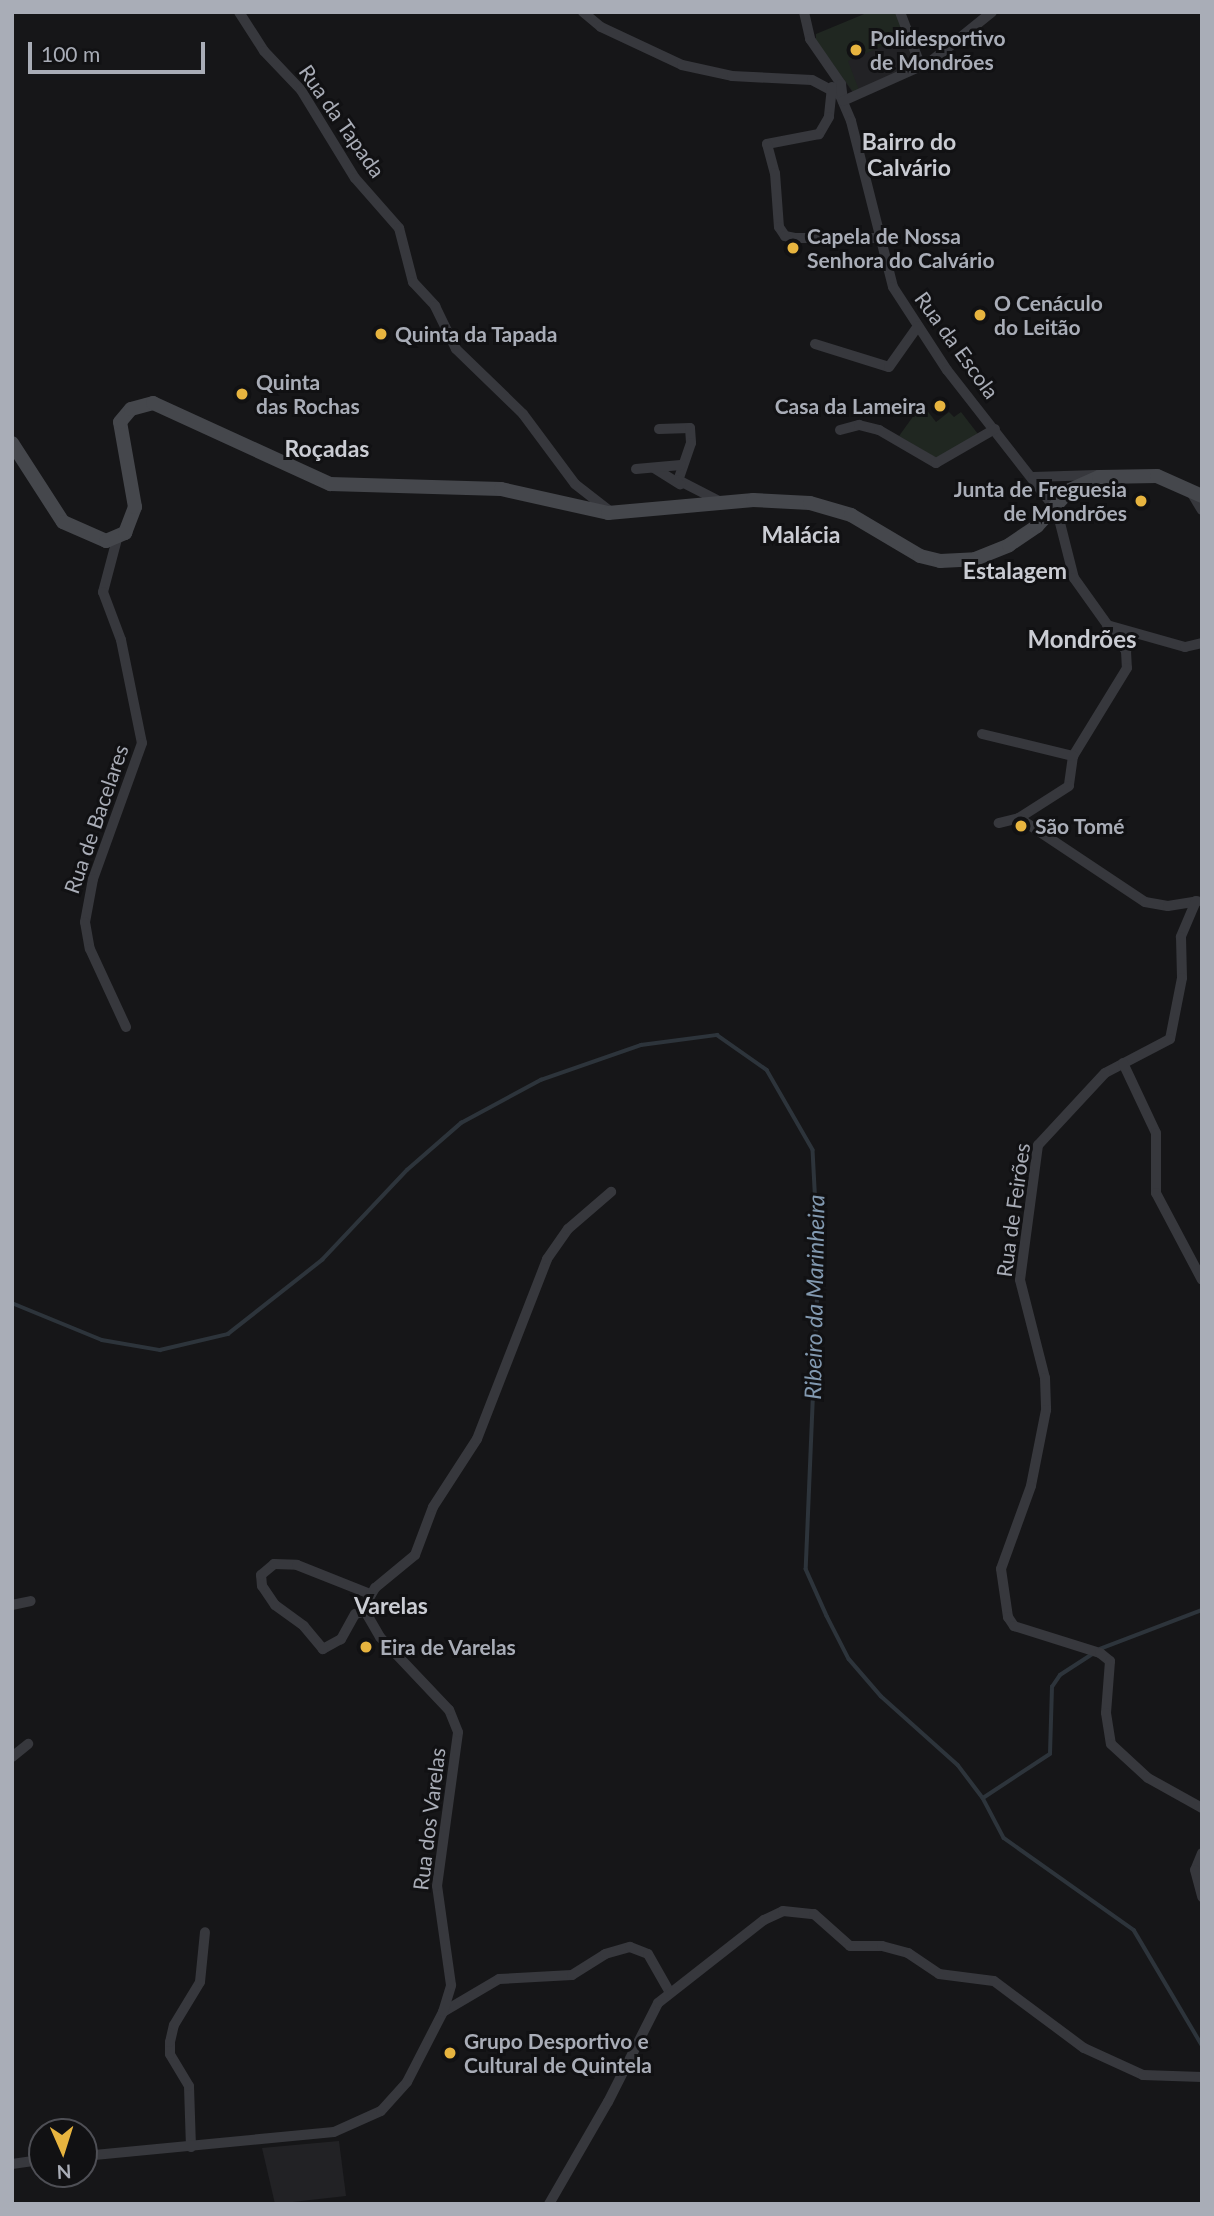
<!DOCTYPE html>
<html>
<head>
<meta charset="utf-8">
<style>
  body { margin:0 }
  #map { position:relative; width:1214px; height:2216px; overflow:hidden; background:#161618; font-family:Lato,sans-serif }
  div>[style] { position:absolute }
  .built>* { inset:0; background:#222225 }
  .green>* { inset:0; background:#202721 }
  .stream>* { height:3.5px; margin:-1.75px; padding:0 1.75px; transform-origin:1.75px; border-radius:1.75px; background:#2d343b }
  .street>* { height:10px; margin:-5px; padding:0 5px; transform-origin:5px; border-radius:5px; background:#37383d }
  .secondary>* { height:14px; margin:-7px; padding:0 7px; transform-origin:7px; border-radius:7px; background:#45474c }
  .dots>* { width:19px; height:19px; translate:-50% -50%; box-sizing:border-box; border:4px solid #111113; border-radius:50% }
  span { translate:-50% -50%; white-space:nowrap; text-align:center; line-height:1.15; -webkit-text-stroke:6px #111113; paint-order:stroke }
  .poi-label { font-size:21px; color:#a9adb7; font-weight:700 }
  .left { translate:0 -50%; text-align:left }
  .right { translate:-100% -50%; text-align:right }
  .street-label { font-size:21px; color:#a9adb7 }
  .neighbourhood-label { font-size:23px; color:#caccd3; font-weight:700 }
  .water-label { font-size:23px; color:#8299b0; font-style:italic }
  .quarter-label { font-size:24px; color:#caccd3; font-weight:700 }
  .frame { position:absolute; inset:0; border:14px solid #a9adb7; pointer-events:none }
  .north { position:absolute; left:28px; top:2118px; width:70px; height:70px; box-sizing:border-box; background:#111113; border:2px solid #4e4f55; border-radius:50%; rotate:177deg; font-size:19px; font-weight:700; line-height:28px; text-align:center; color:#a9adb7 }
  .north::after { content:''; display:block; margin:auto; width:24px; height:32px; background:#e7b43f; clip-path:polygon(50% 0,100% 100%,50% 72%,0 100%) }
  .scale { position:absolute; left:28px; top:42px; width:177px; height:32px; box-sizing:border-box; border:4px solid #a9adb7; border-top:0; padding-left:9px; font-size:21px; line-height:24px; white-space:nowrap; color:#a9adb7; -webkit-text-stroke:5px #111113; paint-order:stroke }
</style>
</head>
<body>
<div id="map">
  <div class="built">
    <div style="clip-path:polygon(906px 36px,917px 65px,854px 94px,834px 66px)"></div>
    <div style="clip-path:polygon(339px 2141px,346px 2196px,275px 2204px,262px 2148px)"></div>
  </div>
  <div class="green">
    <div style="clip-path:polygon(869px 12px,896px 12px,906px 36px,848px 61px,859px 90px,854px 93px,816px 41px,816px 34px)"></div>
    <div style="clip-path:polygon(922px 404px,936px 422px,949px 412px,954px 417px,961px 412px,978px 434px,938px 459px,899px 436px)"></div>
  </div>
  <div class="stream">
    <div style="left:12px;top:1303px;width:97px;rotate:22.3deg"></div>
    <div style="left:102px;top:1340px;width:59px;rotate:9.8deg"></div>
    <div style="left:160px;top:1350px;width:70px;rotate:-13.2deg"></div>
    <div style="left:228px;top:1334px;width:120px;rotate:-38.2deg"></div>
    <div style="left:322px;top:1260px;width:124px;rotate:-46.6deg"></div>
    <div style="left:407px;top:1170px;width:72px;rotate:-41deg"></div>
    <div style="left:461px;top:1123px;width:91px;rotate:-28.3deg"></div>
    <div style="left:541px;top:1080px;width:106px;rotate:-19.3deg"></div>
    <div style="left:641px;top:1045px;width:77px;rotate:-7.5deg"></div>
    <div style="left:717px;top:1035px;width:61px;rotate:35deg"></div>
    <div style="left:767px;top:1070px;width:92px;rotate:60.1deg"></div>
    <div style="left:813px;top:1150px;width:113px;rotate:87deg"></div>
    <div style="left:819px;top:1263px;width:306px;rotate:92.4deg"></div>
    <div style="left:806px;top:1569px;width:51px;rotate:65.9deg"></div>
    <div style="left:827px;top:1616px;width:48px;rotate:62.9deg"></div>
    <div style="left:849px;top:1659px;width:49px;rotate:49.1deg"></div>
    <div style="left:881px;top:1696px;width:103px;rotate:41.9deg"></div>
    <div style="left:958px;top:1765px;width:41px;rotate:52.9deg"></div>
    <div style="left:983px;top:1798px;width:45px;rotate:62.3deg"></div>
    <div style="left:1004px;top:1838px;width:159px;rotate:35.3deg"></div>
    <div style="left:1134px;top:1930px;width:134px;rotate:59.4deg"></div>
    <div style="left:1100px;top:1649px;width:109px;rotate:-20.9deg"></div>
    <div style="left:983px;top:1798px;width:80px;rotate:-33.3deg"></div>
    <div style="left:1050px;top:1754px;width:67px;rotate:-88.3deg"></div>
    <div style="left:1052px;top:1687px;width:14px;rotate:-56deg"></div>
    <div style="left:1060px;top:1675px;width:40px;rotate:-32.9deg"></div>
  </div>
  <div class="street">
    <div style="left:239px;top:12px;width:46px;rotate:57.3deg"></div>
    <div style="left:264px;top:51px;width:54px;rotate:46.5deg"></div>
    <div style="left:301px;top:90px;width:103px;rotate:58.5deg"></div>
    <div style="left:355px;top:178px;width:67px;rotate:48.7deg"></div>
    <div style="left:399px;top:228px;width:56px;rotate:75.5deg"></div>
    <div style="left:413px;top:282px;width:33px;rotate:47deg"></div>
    <div style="left:435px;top:306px;width:48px;rotate:64deg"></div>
    <div style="left:456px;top:349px;width:93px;rotate:44.1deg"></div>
    <div style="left:523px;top:414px;width:87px;rotate:53.4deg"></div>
    <div style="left:575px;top:484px;width:46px;rotate:37.9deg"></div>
    <div style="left:583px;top:12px;width:23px;rotate:40deg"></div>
    <div style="left:601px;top:27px;width:89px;rotate:25.1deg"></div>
    <div style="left:682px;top:65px;width:51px;rotate:12.4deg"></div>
    <div style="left:732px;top:76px;width:80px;rotate:2.9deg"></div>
    <div style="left:812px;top:80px;width:32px;rotate:28deg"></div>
    <div style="left:840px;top:95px;width:28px;rotate:67deg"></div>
    <div style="left:851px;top:121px;width:171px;rotate:75.8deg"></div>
    <div style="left:893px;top:287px;width:99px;rotate:57deg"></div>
    <div style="left:947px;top:370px;width:179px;rotate:52deg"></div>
    <div style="left:1057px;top:511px;width:69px;rotate:75.8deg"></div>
    <div style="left:1074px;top:578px;width:90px;rotate:54.5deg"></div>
    <div style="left:1126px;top:651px;width:17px;rotate:87deg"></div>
    <div style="left:1127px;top:668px;width:103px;rotate:121.5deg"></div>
    <div style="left:1073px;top:756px;width:30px;rotate:98deg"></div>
    <div style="left:1069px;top:786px;width:59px;rotate:147.4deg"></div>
    <div style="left:1019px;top:818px;width:21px;rotate:166deg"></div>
    <div style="left:804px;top:12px;width:28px;rotate:77deg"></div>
    <div style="left:810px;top:39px;width:55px;rotate:55.4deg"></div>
    <div style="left:841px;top:84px;width:17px;rotate:83deg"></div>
    <div style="left:900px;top:12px;width:59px;rotate:69.1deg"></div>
    <div style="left:832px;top:87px;width:30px;rotate:96deg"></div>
    <div style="left:829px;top:117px;width:20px;rotate:120deg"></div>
    <div style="left:819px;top:134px;width:53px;rotate:169.1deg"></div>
    <div style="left:767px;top:144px;width:30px;rotate:75deg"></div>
    <div style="left:775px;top:173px;width:54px;rotate:85.8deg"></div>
    <div style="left:779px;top:227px;width:11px;rotate:56deg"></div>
    <div style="left:785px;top:236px;width:10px;rotate:11deg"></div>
    <div style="left:795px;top:238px;width:85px"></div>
    <div style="left:843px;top:101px;width:95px;rotate:-24.1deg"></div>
    <div style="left:930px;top:62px;width:80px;rotate:-38.9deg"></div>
    <div style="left:815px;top:344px;width:77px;rotate:17.3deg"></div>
    <div style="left:889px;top:367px;width:50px;rotate:-54.7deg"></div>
    <div style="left:659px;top:429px;width:31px;rotate:-2deg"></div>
    <div style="left:690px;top:428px;width:15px;rotate:86deg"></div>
    <div style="left:691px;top:443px;width:39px;rotate:109deg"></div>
    <div style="left:678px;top:480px;width:48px;rotate:27.1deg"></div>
    <div style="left:840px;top:430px;width:20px;rotate:-15deg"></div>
    <div style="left:859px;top:425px;width:21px;rotate:14deg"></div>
    <div style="left:879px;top:430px;width:66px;rotate:30.1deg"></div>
    <div style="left:936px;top:463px;width:68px;rotate:-30deg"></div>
    <div style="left:654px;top:468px;width:31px;rotate:32deg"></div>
    <div style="left:636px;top:469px;width:45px;rotate:-5.1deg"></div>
    <div style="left:1033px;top:477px;width:63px;rotate:-1.8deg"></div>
    <div style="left:1191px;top:492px;width:21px;rotate:59deg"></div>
    <div style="left:117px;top:539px;width:55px;rotate:104.8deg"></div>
    <div style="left:103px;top:592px;width:51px;rotate:69.4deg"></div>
    <div style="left:121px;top:640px;width:105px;rotate:78.5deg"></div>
    <div style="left:142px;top:743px;width:145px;rotate:109.8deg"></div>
    <div style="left:93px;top:879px;width:44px;rotate:100.5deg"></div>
    <div style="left:85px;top:922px;width:27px;rotate:80deg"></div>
    <div style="left:90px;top:949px;width:86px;rotate:65.2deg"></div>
    <div style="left:1107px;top:625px;width:81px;rotate:15.8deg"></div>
    <div style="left:1185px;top:647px;width:17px;rotate:-13deg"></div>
    <div style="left:982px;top:734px;width:94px;rotate:13.6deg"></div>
    <div style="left:1019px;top:818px;width:151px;rotate:33.7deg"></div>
    <div style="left:1145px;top:902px;width:23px;rotate:10deg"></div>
    <div style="left:1168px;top:906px;width:30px;rotate:-9deg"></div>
    <div style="left:1196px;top:901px;width:39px;rotate:113deg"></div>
    <div style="left:1181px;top:937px;width:41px;rotate:88.6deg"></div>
    <div style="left:1182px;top:978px;width:62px;rotate:101.1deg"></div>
    <div style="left:1170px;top:1039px;width:73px;rotate:152.4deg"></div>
    <div style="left:1105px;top:1073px;width:98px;rotate:132.9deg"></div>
    <div style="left:1038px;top:1145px;width:136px;rotate:97.6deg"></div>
    <div style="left:1020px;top:1280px;width:101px;rotate:75.7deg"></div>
    <div style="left:1045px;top:1378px;width:32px;rotate:88deg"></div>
    <div style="left:1046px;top:1410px;width:77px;rotate:101.2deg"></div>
    <div style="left:1031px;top:1486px;width:88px;rotate:109.9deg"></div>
    <div style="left:1001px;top:1569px;width:49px;rotate:81.7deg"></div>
    <div style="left:1008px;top:1617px;width:11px;rotate:56deg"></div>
    <div style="left:1014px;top:1626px;width:90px;rotate:17.4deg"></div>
    <div style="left:1100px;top:1653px;width:13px;rotate:39deg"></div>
    <div style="left:1110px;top:1661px;width:52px;rotate:94.4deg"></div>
    <div style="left:1106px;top:1713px;width:31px;rotate:81deg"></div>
    <div style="left:1111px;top:1744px;width:50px;rotate:42.6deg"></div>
    <div style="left:1148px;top:1778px;width:62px;rotate:29.1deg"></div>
    <div style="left:1123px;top:1063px;width:77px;rotate:64.8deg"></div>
    <div style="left:1156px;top:1133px;width:60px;rotate:90deg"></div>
    <div style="left:1156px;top:1193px;width:98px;rotate:62.1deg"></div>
    <div style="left:12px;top:1605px;width:19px;rotate:-12deg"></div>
    <div style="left:367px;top:1611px;width:12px;rotate:166deg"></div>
    <div style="left:355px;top:1614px;width:29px;rotate:119deg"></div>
    <div style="left:341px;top:1639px;width:21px;rotate:151deg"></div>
    <div style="left:323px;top:1649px;width:30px;rotate:-130deg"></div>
    <div style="left:304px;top:1626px;width:36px;rotate:-144deg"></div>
    <div style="left:275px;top:1605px;width:23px;rotate:-124deg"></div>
    <div style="left:262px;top:1586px;width:11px;rotate:-95deg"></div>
    <div style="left:261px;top:1575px;width:17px;rotate:-40deg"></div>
    <div style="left:274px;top:1564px;width:23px;rotate:2deg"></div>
    <div style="left:297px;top:1565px;width:79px;rotate:21.7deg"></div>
    <div style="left:12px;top:1757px;width:21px;rotate:-39deg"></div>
    <div style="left:1202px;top:1853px;width:18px;rotate:112deg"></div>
    <div style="left:1195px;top:1870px;width:28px;rotate:75deg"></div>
    <div style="left:443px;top:2012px;width:65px;rotate:-30.5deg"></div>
    <div style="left:499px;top:1979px;width:73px;rotate:-3.1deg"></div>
    <div style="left:572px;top:1975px;width:39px;rotate:-32deg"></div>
    <div style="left:605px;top:1954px;width:26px;rotate:-16deg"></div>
    <div style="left:630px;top:1947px;width:19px;rotate:21deg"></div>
    <div style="left:648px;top:1954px;width:43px;rotate:60.4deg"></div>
    <div style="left:191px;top:2147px;width:61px;rotate:-91.9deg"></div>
    <div style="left:189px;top:2086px;width:37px;rotate:-121deg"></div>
    <div style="left:170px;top:2054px;width:12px;rotate:-90deg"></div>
    <div style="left:170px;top:2042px;width:17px;rotate:-77deg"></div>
    <div style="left:174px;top:2025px;width:50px;rotate:-58.8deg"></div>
    <div style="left:200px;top:1982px;width:50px;rotate:-84.3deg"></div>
    <div style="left:84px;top:2156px;width:251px;rotate:-5.5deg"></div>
    <div style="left:334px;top:2132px;width:51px;rotate:-24.1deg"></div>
    <div style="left:381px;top:2111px;width:39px;rotate:-48deg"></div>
    <div style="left:407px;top:2082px;width:79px;rotate:-62.8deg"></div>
    <div style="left:443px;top:2012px;width:28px;rotate:-73deg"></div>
    <div style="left:451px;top:1985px;width:100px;rotate:-98deg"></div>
    <div style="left:437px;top:1886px;width:155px;rotate:-82.2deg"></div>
    <div style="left:458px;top:1732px;width:24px;rotate:-112deg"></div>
    <div style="left:449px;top:1710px;width:100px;rotate:-133.4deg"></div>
    <div style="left:380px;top:1637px;width:24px;rotate:-120deg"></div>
    <div style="left:368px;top:1616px;width:16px;rotate:-90deg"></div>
    <div style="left:368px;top:1600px;width:14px;rotate:-60deg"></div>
    <div style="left:375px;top:1588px;width:52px;rotate:-39.5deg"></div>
    <div style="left:415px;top:1555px;width:51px;rotate:-69.4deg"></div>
    <div style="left:433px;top:1507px;width:81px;rotate:-57.1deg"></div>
    <div style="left:477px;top:1439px;width:193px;rotate:-68.7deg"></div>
    <div style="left:547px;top:1259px;width:37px;rotate:-55deg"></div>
    <div style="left:568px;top:1229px;width:57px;rotate:-40.7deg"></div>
    <div style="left:12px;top:2164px;width:30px;rotate:-8deg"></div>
    <div style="left:549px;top:2204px;width:118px;rotate:-60deg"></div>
    <div style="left:608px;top:2102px;width:111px;rotate:-63.2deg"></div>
    <div style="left:658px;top:2003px;width:135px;rotate:-38.1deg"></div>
    <div style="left:764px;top:1920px;width:21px;rotate:-25deg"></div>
    <div style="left:783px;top:1911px;width:31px;rotate:6deg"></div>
    <div style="left:814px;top:1914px;width:48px;rotate:41.6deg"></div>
    <div style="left:850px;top:1946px;width:32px"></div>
    <div style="left:882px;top:1946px;width:27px;rotate:15deg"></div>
    <div style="left:908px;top:1953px;width:37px;rotate:34deg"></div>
    <div style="left:939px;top:1974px;width:55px;rotate:7.3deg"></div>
    <div style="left:994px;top:1981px;width:112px;rotate:36.7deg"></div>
    <div style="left:1084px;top:2048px;width:65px;rotate:24.6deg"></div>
    <div style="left:1143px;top:2075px;width:59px;rotate:1.9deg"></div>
  </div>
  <div class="secondary">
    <div style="left:12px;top:443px;width:94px;rotate:57.2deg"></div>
    <div style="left:63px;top:522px;width:47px;rotate:23.8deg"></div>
    <div style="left:106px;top:541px;width:21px;rotate:-23deg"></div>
    <div style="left:125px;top:533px;width:28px;rotate:-69deg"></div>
    <div style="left:135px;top:507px;width:86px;rotate:-100deg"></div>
    <div style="left:120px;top:422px;width:17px;rotate:-50deg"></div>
    <div style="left:131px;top:409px;width:23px;rotate:-15deg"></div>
    <div style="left:153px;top:403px;width:195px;rotate:24.6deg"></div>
    <div style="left:330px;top:484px;width:171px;rotate:1.7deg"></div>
    <div style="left:501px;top:489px;width:110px;rotate:12.6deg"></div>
    <div style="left:608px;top:513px;width:146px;rotate:-5.1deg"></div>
    <div style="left:753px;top:500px;width:57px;rotate:3deg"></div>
    <div style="left:810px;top:503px;width:43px;rotate:16.3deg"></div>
    <div style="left:851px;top:515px;width:80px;rotate:30.7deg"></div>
    <div style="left:920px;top:556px;width:21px;rotate:14deg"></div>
    <div style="left:940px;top:561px;width:35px;rotate:-3deg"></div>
    <div style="left:975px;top:559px;width:37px;rotate:-22deg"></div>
    <div style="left:1009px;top:545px;width:34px;rotate:-34deg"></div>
    <div style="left:1037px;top:526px;width:49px;rotate:-47.5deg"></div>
    <div style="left:1070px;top:490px;width:32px;rotate:-24deg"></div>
    <div style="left:1099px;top:477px;width:58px;rotate:-1deg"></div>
    <div style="left:1157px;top:476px;width:49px;rotate:24deg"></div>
  </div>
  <div class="dots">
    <div style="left:856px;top:50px;background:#e7b43f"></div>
    <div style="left:793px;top:248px;background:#e7b43f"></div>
    <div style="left:980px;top:315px;background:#e7b43f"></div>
    <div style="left:381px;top:334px;background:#e7b43f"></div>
    <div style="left:242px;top:394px;background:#e7b43f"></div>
    <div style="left:940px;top:406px;background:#e7b43f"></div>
    <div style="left:1141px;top:501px;background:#e7b43f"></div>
    <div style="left:1021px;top:826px;background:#e7b43f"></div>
    <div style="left:366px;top:1647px;background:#e7b43f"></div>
    <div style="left:450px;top:2053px;background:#e7b43f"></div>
  </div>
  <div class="poi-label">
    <span class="left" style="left:870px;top:50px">Polidesportivo<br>de Mondrões</span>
    <span class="left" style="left:807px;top:248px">Capela de Nossa<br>Senhora do Calvário</span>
    <span class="left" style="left:994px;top:315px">O Cenáculo<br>do Leitão</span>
    <span class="left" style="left:395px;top:334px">Quinta da Tapada</span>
    <span class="left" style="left:256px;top:394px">Quinta<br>das Rochas</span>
    <span class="right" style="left:926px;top:406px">Casa da Lameira</span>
    <span class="right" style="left:1127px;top:501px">Junta de Freguesia<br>de Mondrões</span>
    <span class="left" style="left:1035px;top:826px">São Tomé</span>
    <span class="left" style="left:380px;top:1647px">Eira de Varelas</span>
    <span class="left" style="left:464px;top:2053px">Grupo Desportivo e<br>Cultural de Quintela</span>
  </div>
  <div class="street-label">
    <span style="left:342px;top:121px;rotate:55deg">Rua da Tapada</span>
    <span style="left:957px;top:345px;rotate:54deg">Rua da Escola</span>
    <span style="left:96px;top:819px;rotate:-71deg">Rua de Bacelares</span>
    <span style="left:1013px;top:1210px;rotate:-82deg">Rua de Feirões</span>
    <span style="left:429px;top:1819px;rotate:-83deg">Rua dos Varelas</span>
  </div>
  <div class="neighbourhood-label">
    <span style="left:909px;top:154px">Bairro do<br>Calvário</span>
    <span style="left:327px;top:448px">Roçadas</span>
    <span style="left:801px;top:534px">Malácia</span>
    <span style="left:1015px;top:570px">Estalagem</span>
    <span style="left:391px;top:1605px">Varelas</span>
  </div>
  <div class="water-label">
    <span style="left:814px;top:1297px;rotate:-89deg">Ribeiro da Marinheira</span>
  </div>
  <div class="quarter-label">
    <span style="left:1082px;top:639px">Mondrões</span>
  </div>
  <div class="frame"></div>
  <div class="north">N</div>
  <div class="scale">100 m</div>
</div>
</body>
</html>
